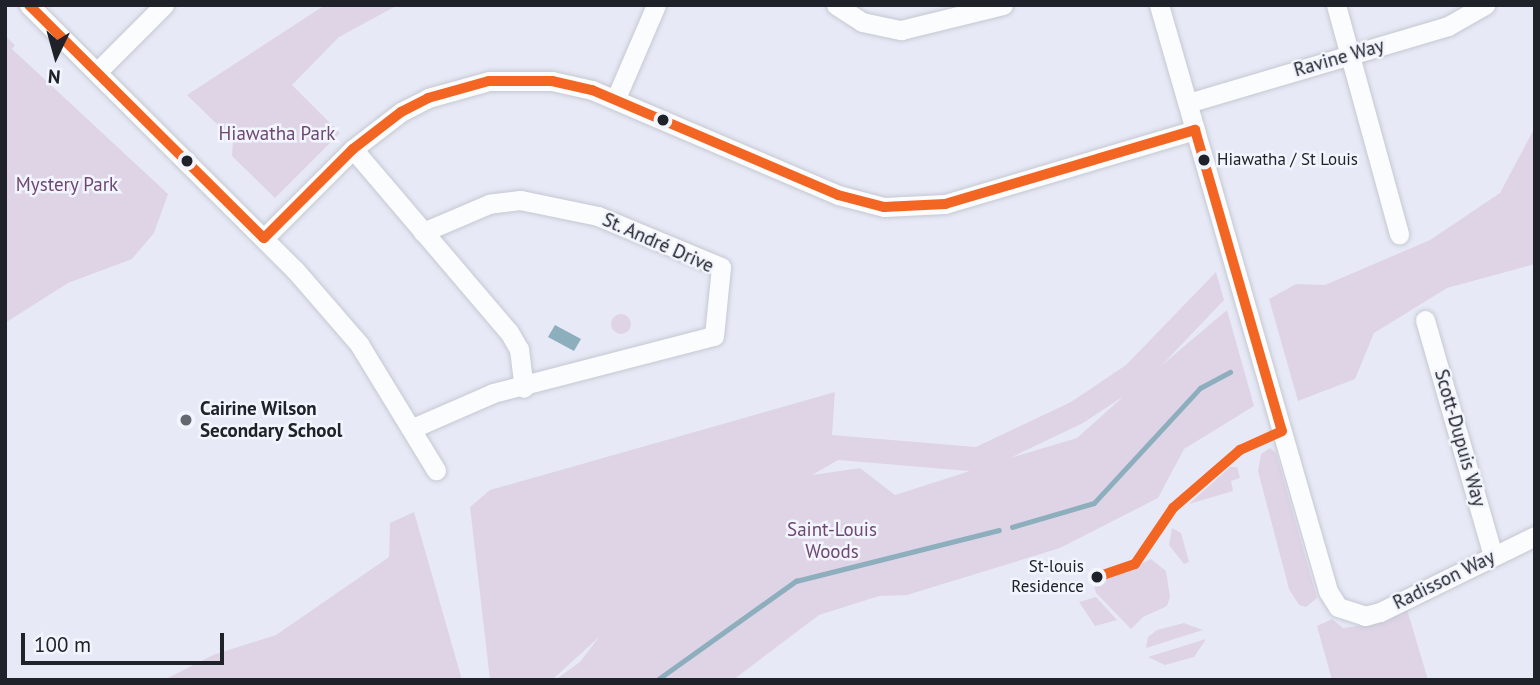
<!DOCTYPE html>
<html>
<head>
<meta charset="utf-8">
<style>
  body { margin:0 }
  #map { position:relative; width:1540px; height:685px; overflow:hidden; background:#e7eaf6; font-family:"PT Sans",sans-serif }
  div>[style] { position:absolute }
  .green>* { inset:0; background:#ded4e6 }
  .round { border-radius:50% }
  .water>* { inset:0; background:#8daebd }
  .stream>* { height:4.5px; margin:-2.25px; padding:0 2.25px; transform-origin:2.25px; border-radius:2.25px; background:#8daebd }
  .roads { filter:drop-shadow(0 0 2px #c5c8d1) drop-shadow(0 0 2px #c5c8d1) }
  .minor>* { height:19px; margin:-9.5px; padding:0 9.5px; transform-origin:9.5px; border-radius:9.5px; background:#fbfcfe }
  .bus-1>* { height:10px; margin:-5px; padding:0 5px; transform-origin:5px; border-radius:5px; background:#f26522 }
  .dots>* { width:19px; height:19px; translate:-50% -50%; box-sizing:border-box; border:4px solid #f2f5fd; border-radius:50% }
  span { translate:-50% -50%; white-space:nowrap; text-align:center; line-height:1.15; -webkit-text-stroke:5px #f2f5fd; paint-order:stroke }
  .bus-label { font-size:17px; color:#202229 }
  .left { translate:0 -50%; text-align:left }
  .right { translate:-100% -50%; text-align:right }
  .street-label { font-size:19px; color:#202229 }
  .park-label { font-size:19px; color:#6e4774 }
  .poi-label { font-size:19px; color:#202229; font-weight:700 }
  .frame { position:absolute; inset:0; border:7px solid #202229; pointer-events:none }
  .north { position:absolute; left:21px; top:21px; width:70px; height:70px; -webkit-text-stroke:5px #f2f5fd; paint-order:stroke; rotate:185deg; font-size:19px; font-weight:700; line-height:28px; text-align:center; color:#202229 }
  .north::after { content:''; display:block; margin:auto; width:24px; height:32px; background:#202229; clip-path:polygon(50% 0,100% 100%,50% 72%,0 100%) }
  .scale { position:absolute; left:21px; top:633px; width:203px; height:32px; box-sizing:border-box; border:4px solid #202229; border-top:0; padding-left:9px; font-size:21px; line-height:24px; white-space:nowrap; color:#202229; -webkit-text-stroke:5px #f2f5fd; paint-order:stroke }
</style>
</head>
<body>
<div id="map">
  <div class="green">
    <div style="clip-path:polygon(325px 5px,398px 5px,339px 37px,292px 85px,340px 133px,275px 198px,232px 156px,233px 140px,187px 95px)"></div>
    <div style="clip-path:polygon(5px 36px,15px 45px,12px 49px,168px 194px,154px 233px,132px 259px,68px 283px,5px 323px)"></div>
    <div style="clip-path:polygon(1535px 127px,1535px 264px,1447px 288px,1374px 333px,1355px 379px,1298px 401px,1269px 299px,1296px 284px,1325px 285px,1430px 240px,1500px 193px)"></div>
    <div style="clip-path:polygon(evenodd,1216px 272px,1224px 300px,1162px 365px,1227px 310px,1254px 406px,1184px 449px,1158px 498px,1060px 548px,907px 595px,879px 596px,819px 615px,733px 680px,555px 680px,580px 662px,599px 637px,552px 680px,490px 680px,470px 507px,490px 490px,835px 392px,832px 435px,976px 447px,1071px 402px,1126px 365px,1216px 272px,1124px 396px,1077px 438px,1010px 458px,1083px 423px,1124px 396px,1216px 272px,838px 460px,969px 471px,970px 471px,895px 495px,860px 468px,812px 475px,838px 460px)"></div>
    <div class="round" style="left:611px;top:314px;width:20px;height:20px"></div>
    <div style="clip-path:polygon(1270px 448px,1276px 453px,1317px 598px,1306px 607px,1299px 605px,1289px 589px,1258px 471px,1261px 454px)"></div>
    <div style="clip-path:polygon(1230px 467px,1237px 467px,1240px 478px,1231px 481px,1233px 491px,1189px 504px)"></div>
    <div style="clip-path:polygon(414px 512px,462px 680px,164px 680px,213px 655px,276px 635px,389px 557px,390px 523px)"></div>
    <div style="clip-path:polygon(1172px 528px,1181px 533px,1189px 562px,1184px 564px,1169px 545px)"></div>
    <div style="clip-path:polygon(1151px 559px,1166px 571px,1170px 597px,1167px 606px,1143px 617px,1131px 629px,1096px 593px,1094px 585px)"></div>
    <div style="clip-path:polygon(1096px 597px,1117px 620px,1095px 626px,1079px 602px)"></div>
    <div style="clip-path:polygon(1406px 606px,1428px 680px,1332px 680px,1317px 626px,1332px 619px,1343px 628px,1365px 625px)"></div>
    <div style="clip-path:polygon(1184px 623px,1203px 630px,1146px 648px,1148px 637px,1157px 630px)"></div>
    <div style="clip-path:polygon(1206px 639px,1194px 657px,1165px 665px,1148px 657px)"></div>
  </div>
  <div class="water">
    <div style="clip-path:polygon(555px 325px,581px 339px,574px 351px,548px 337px)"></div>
  </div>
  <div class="stream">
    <div style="left:1012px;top:527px;width:85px;rotate:-16.3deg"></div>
    <div style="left:1094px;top:503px;width:156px;rotate:-47.3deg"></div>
    <div style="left:1200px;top:388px;width:34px;rotate:-28deg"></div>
    <div style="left:657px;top:680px;width:171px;rotate:-35.5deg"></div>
    <div style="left:796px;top:581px;width:209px;rotate:-14.1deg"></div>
  </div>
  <div class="roads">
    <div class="minor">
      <div style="left:29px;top:5px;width:375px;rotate:44.9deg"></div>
      <div style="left:295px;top:270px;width:98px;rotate:49.1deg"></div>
      <div style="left:359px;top:344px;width:148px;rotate:58.6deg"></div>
      <div style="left:836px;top:5px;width:31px;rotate:33deg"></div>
      <div style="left:862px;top:22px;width:40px;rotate:12deg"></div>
      <div style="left:901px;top:30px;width:105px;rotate:-13.8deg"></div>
      <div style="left:1159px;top:5px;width:610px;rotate:73.91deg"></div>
      <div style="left:1328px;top:591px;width:19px;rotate:58deg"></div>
      <div style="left:1338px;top:607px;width:28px;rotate:18deg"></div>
      <div style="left:1365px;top:616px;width:16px;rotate:-15deg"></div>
      <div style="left:1380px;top:612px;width:173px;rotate:-26.1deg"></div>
      <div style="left:1336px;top:5px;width:238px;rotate:74.6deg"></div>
      <div style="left:97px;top:72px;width:95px;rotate:-45deg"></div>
      <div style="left:616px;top:98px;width:101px;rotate:-66.7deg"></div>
      <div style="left:1188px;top:103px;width:271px;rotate:-16.5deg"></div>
      <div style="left:1448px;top:26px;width:43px;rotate:-29.6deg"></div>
      <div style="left:353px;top:149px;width:240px;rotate:49.6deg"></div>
      <div style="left:509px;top:332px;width:20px;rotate:60deg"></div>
      <div style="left:519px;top:349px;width:39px;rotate:83deg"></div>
      <div style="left:264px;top:238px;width:126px;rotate:-45deg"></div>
      <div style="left:353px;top:149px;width:61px;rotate:-37.6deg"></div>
      <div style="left:401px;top:112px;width:30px;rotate:-27deg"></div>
      <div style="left:428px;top:98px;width:63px;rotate:-15.6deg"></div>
      <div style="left:489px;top:81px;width:63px"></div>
      <div style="left:552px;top:81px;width:41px;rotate:12.7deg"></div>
      <div style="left:592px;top:90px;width:267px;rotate:23.1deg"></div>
      <div style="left:838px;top:195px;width:48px;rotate:14.6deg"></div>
      <div style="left:884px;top:207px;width:61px;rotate:-2.8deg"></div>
      <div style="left:945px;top:204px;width:261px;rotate:-16.5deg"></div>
      <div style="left:1425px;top:320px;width:245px;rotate:73.9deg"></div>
      <div style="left:413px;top:428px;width:87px;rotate:-23.6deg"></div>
      <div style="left:493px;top:393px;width:228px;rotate:-14.5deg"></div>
      <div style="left:714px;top:336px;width:69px;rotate:-84.2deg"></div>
      <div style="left:721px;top:267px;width:133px;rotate:-157.5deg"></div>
      <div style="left:598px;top:216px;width:80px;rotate:-168.4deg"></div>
      <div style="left:520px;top:200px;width:31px;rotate:173deg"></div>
      <div style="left:489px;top:204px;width:72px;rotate:157deg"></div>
    </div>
  </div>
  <div class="bus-1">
    <div style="left:29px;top:5px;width:331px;rotate:44.8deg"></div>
    <div style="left:1195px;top:130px;width:313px;rotate:73.9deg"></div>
    <div style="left:264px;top:238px;width:126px;rotate:-45deg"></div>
    <div style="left:353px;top:149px;width:61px;rotate:-37.6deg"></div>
    <div style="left:401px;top:112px;width:30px;rotate:-27deg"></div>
    <div style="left:428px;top:98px;width:63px;rotate:-15.6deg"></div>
    <div style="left:489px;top:81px;width:63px"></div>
    <div style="left:552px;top:81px;width:41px;rotate:12.7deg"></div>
    <div style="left:592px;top:90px;width:267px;rotate:23.1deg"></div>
    <div style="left:838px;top:195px;width:48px;rotate:14.6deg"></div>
    <div style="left:884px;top:207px;width:61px;rotate:-2.8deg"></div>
    <div style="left:945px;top:204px;width:261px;rotate:-16.5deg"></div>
    <div style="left:1097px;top:577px;width:40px;rotate:-18.9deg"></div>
    <div style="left:1135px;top:564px;width:68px;rotate:-55.8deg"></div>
    <div style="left:1173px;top:508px;width:89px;rotate:-40.9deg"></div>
    <div style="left:1240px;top:450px;width:46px;rotate:-24.3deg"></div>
  </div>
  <div class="dots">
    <div style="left:663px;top:120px;background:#202229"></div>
    <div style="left:1204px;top:160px;background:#202229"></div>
    <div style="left:187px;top:161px;background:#202229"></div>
    <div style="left:186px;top:420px;background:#666871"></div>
    <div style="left:1097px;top:577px;background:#202229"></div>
  </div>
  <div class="bus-label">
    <span class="left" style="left:1217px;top:160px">Hiawatha / St Louis</span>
    <span class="right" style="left:1084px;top:577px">St-louis<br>Residence</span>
  </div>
  <div class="street-label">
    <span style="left:1339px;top:58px;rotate:-16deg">Ravine Way</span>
    <span style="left:658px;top:243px;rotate:24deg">St. André Drive</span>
    <span style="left:1460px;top:438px;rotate:74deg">Scott-Dupuis Way</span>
    <span style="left:1444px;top:580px;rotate:-26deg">Radisson Way</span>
  </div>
  <div class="park-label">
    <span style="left:277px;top:134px">Hiawatha Park</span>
    <span style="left:67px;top:185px">Mystery Park</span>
    <span style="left:832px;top:541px">Saint-Louis<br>Woods</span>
  </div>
  <div class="poi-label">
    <span class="left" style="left:200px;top:420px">Cairine Wilson<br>Secondary School</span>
  </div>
  <div class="frame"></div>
  <div class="north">N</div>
  <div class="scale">100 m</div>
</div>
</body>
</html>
